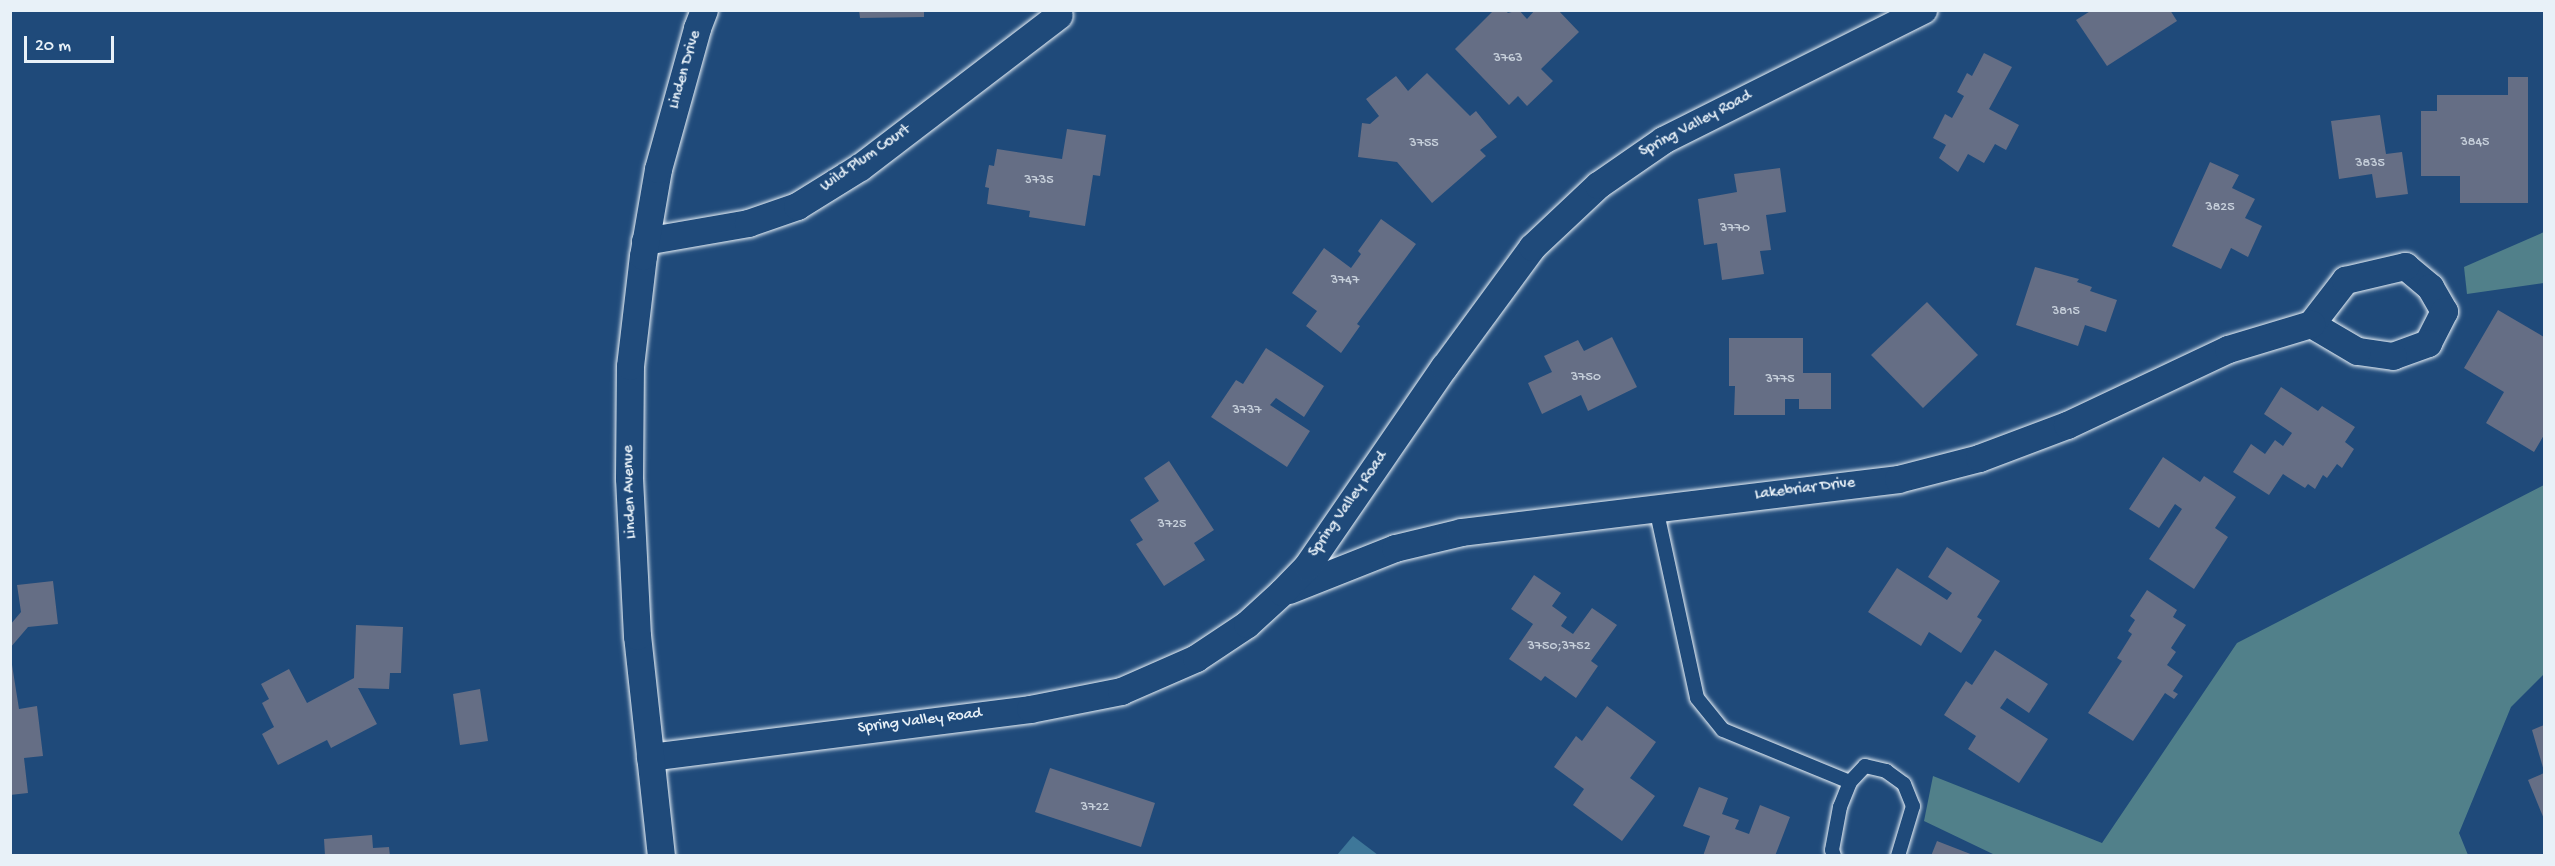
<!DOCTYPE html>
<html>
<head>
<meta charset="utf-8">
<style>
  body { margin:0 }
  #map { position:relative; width:2555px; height:866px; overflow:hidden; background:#1f4a7a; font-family:"Gochi Hand",sans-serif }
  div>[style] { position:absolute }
  .green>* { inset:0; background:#51808a }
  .water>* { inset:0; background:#3e7799 }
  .building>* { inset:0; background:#656e85 }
  .roads { filter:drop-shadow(0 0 2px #e8f1f8) drop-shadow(0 0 2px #e8f1f8) }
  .lane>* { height:14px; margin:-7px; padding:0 7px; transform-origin:7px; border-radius:7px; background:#1f4a7a }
  .street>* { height:27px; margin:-13.5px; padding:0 13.5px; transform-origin:13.5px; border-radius:13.5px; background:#1f4a7a }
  span { translate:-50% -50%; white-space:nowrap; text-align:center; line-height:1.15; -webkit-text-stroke:5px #1f4a7a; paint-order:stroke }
  .number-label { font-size:14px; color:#c7d0db }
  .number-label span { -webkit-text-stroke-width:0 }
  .street-label { font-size:16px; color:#e8f1f8 }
  .frame { position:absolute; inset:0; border:12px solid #e8f1f8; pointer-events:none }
  .scale { position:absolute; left:24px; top:36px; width:90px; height:27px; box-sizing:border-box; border:3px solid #e8f1f8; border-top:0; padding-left:8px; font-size:18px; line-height:21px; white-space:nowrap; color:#e8f1f8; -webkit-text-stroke:4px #1f4a7a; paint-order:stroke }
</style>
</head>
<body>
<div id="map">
  <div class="green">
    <div style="clip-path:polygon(2544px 232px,2544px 283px,2467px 294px,2464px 267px)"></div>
    <div style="clip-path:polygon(2544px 485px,2544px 674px,2511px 707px,2459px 833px,2468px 855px,1995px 855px,1924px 821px,1933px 776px,2102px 843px,2237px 643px)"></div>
  </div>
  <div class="water">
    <div style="clip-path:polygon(1353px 836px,1378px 855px,1337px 855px)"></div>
  </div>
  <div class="building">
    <div style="clip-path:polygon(859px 10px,924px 10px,924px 17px,860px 18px)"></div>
    <div style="clip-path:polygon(1494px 10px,1505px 10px,1508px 13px,1519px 10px,1527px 19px,1535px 10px,1558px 10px,1579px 32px,1541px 69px,1553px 81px,1527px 106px,1518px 96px,1509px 105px,1455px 49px)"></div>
    <div style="clip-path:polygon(2092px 10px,2170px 10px,2177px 21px,2107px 66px,2076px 20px)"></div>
    <div style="clip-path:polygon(1984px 53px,2012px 67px,1989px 109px,2019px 125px,2006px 150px,1995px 144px,1984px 163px,1968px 154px,1958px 172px,1939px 158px,1946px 145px,1933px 138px,1945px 114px,1952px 118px,1964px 96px,1957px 92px,1967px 73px,1972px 76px)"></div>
    <div style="clip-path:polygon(1427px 73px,1470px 116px,1476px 111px,1497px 137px,1480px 150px,1486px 156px,1432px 203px,1397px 162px,1358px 157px,1362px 123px,1370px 124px,1379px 116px,1366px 99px,1396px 76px,1408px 91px)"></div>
    <div style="clip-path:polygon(2508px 77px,2528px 77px,2528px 203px,2460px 203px,2460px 176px,2421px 176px,2421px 111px,2437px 111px,2437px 95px,2508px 95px)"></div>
    <div style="clip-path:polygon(2380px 115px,2386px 154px,2402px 152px,2408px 194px,2376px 198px,2372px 174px,2339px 179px,2331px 121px)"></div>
    <div style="clip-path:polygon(1067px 129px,1106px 135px,1100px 176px,1093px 175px,1085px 226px,1029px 217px,1030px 211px,987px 204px,989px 188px,985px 187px,989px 165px,994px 166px,997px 149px,1062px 159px)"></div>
    <div style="clip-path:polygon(2210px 162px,2239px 175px,2232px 188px,2255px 199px,2245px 218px,2262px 226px,2248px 257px,2231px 248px,2221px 269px,2172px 246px)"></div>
    <div style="clip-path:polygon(1780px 168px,1786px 212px,1766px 215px,1771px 250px,1760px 251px,1764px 274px,1722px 280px,1717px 243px,1704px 245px,1698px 199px,1737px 192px,1734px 174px)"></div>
    <div style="clip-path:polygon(1381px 219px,1416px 244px,1357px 324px,1360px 326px,1341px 353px,1306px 326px,1317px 311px,1292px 293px,1324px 248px,1351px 268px,1361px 254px,1358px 251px)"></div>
    <div style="clip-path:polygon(2035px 267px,2079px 279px,2077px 282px,2092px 287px,2090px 291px,2117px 300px,2106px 332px,2085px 325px,2078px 346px,2016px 325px)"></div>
    <div style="clip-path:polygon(1927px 302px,1978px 355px,1923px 408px,1871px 355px)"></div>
    <div style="clip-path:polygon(2498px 310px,2544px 337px,2544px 435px,2534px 452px,2486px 423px,2504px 392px,2464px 368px)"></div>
    <div style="clip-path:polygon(1612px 337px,1637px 387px,1588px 411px,1581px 395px,1542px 414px,1528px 383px,1552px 372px,1544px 356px,1578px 340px,1584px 351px)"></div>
    <div style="clip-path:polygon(1729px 338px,1803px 338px,1803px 373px,1831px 373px,1831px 409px,1799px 409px,1799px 399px,1785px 399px,1785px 415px,1734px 415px,1735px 386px,1729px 386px)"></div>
    <div style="clip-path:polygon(1266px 348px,1324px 386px,1304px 417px,1276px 398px,1270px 405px,1310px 431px,1287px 467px,1211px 417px,1236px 380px,1243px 384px)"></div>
    <div style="clip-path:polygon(2281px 387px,2318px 411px,2322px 406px,2355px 427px,2345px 442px,2354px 449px,2342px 468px,2337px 464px,2327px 478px,2323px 475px,2315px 489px,2308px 484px,2305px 488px,2283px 474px,2269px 495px,2233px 472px,2251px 444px,2265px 454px,2275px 440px,2283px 446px,2292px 433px,2264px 414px)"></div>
    <div style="clip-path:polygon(2163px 457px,2200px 482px,2204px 476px,2236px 497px,2215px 528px,2228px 537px,2194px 589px,2149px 559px,2182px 509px,2175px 504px,2159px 528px,2129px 509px)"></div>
    <div style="clip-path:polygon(1169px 461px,1214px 530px,1194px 543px,1205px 560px,1164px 586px,1136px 544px,1143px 540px,1130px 520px,1159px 501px,1144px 478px)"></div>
    <div style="clip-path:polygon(1947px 547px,2000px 581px,1977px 617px,1982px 620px,1961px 653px,1929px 632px,1921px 646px,1868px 612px,1897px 568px,1947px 600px,1952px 593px,1928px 577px)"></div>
    <div style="clip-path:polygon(1534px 575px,1561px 593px,1552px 606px,1567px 617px,1561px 626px,1573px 634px,1592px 608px,1617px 625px,1591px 661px,1598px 666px,1576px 698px,1545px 676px,1541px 681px,1509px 659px,1533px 624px,1511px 609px)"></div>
    <div style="clip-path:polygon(53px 581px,58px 624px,28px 627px,10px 648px,10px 625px,21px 612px,17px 585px)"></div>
    <div style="clip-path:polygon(2147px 590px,2177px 610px,2173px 617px,2186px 625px,2171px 648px,2176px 652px,2167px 665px,2183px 676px,2173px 691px,2178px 694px,2174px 699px,2165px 693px,2133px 741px,2088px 713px,2122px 661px,2117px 658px,2132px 634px,2128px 631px,2135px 620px,2130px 616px)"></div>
    <div style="clip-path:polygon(356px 625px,403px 627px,401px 673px,390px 673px,389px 689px,358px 688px,377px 724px,331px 748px,327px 740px,278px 765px,262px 734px,274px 727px,262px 703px,269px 699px,261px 684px,289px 669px,307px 703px,354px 678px)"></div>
    <div style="clip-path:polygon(1995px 650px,2048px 684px,2029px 713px,2007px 698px,2000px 708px,2048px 739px,2019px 783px,1968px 749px,1976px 736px,1944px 715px,1966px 681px,1972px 685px)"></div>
    <div style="clip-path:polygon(10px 652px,19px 709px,37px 706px,43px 756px,24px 758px,28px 793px,10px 795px)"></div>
    <div style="clip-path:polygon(480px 689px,488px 741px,460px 745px,453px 694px)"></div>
    <div style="clip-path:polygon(1607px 706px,1656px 742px,1630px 778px,1655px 796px,1622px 841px,1573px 805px,1584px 789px,1554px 767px,1576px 736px,1582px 741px)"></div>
    <div style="clip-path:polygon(2544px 725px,2544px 771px,2532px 730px)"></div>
    <div style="clip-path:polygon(1050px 768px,1155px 803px,1141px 847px,1035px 812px)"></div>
    <div style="clip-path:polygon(2544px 773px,2544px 819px,2528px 780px)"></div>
    <div style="clip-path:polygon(1699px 787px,1728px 798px,1722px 814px,1739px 820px,1735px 829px,1749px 834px,1760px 805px,1790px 817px,1775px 856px,1703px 856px,1710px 836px,1683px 826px)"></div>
    <div style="clip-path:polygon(372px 835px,373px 848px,389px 847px,390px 856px,325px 856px,324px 839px)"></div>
    <div style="clip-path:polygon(1937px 841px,1973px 855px,1973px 856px,1931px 856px)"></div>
  </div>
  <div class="roads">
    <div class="lane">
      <div style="left:1656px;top:508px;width:194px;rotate:77.8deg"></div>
      <div style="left:1697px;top:698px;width:41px;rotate:50.9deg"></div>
      <div style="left:1723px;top:730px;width:137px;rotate:22.3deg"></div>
      <div style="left:1834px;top:856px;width:6px;rotate:-108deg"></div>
      <div style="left:1832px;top:850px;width:44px;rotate:-79.5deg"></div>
      <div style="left:1840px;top:807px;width:27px;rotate:-68deg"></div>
      <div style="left:1850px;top:782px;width:22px;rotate:-47deg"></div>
      <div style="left:1865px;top:766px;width:22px;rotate:13deg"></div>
      <div style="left:1886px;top:771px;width:22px;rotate:36deg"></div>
      <div style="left:1904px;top:784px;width:24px;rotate:68deg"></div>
      <div style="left:1913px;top:806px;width:52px;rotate:106.7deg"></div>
    </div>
    <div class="street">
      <div style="left:645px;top:241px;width:105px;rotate:-9.9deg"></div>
      <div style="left:748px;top:223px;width:52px;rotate:-19.1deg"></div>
      <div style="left:797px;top:206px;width:74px;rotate:-31.8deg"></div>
      <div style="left:860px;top:167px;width:250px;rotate:-37.4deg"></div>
      <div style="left:2405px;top:266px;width:33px;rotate:40deg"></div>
      <div style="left:2430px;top:287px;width:28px;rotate:60deg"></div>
      <div style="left:2444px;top:311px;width:36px;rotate:117deg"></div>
      <div style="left:2428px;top:343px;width:37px;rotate:160deg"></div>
      <div style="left:2393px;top:356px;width:36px;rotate:-172deg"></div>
      <div style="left:2357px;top:351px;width:53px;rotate:-149.6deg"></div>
      <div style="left:2311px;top:324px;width:56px;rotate:-52.3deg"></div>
      <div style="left:2345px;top:280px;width:62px;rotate:-13.1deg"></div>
      <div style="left:1289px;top:590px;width:114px;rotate:-21.6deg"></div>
      <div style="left:1395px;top:548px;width:68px;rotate:-13.6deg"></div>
      <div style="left:1461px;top:532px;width:440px;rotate:-6.9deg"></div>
      <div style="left:1898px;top:479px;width:84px;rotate:-14.5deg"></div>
      <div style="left:1979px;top:458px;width:94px;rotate:-20.6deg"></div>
      <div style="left:2067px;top:425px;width:178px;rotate:-25.3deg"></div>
      <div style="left:2228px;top:349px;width:87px;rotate:-16.8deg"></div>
      <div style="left:650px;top:757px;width:383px;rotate:-7.2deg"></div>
      <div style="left:1030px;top:709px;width:93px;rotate:-11.2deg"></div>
      <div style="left:1121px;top:691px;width:82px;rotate:-23.7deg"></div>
      <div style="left:1196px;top:658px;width:61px;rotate:-33.7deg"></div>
      <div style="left:1247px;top:624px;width:47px;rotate:-42.4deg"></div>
      <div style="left:1282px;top:592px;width:36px;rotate:-46deg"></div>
      <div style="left:1307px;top:566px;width:242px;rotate:-55.5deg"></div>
      <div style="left:1444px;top:367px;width:149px;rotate:-53.7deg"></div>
      <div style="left:1532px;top:247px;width:91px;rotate:-43.2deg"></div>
      <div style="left:1598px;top:185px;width:79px;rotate:-34.7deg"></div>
      <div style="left:1663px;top:140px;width:291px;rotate:-26.6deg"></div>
      <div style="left:661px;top:856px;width:221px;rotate:-96.2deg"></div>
      <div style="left:637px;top:636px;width:158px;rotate:-92.9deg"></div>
      <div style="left:629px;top:478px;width:112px;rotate:-89.5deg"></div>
      <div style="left:630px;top:366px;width:111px;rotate:-83.3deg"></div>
      <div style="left:643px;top:256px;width:88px;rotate:-80.2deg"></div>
      <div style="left:658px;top:169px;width:146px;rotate:-74.5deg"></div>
      <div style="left:697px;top:28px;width:19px;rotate:-69deg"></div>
    </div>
  </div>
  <div class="number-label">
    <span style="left:1508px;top:59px">3763</span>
    <span style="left:2475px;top:143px">3845</span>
    <span style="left:1424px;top:144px">3755</span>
    <span style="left:2370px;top:164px">3835</span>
    <span style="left:1039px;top:181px">3735</span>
    <span style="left:2220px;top:208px">3825</span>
    <span style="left:1735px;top:229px">3770</span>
    <span style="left:1345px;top:281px">3747</span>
    <span style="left:2066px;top:312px">3815</span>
    <span style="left:1586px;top:378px">3750</span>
    <span style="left:1780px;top:380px">3775</span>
    <span style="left:1247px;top:411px">3737</span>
    <span style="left:1172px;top:525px">3725</span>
    <span style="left:1559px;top:647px">3750;3752</span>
    <span style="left:1095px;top:808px">3722</span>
  </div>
  <div class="street-label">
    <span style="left:686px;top:70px;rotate:-74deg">Linden Drive</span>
    <span style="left:1696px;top:125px;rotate:-28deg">Spring Valley Road</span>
    <span style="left:866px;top:159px;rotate:-35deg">Wild Plum Court</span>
    <span style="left:1805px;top:490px;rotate:-7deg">Lakebriar Drive</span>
    <span style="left:631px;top:492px;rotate:-92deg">Linden Avenue</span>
    <span style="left:1349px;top:505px;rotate:-55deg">Spring Valley Road</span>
    <span style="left:920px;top:722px;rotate:-7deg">Spring Valley Road</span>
  </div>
  <div class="frame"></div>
  <div class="scale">20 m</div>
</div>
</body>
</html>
